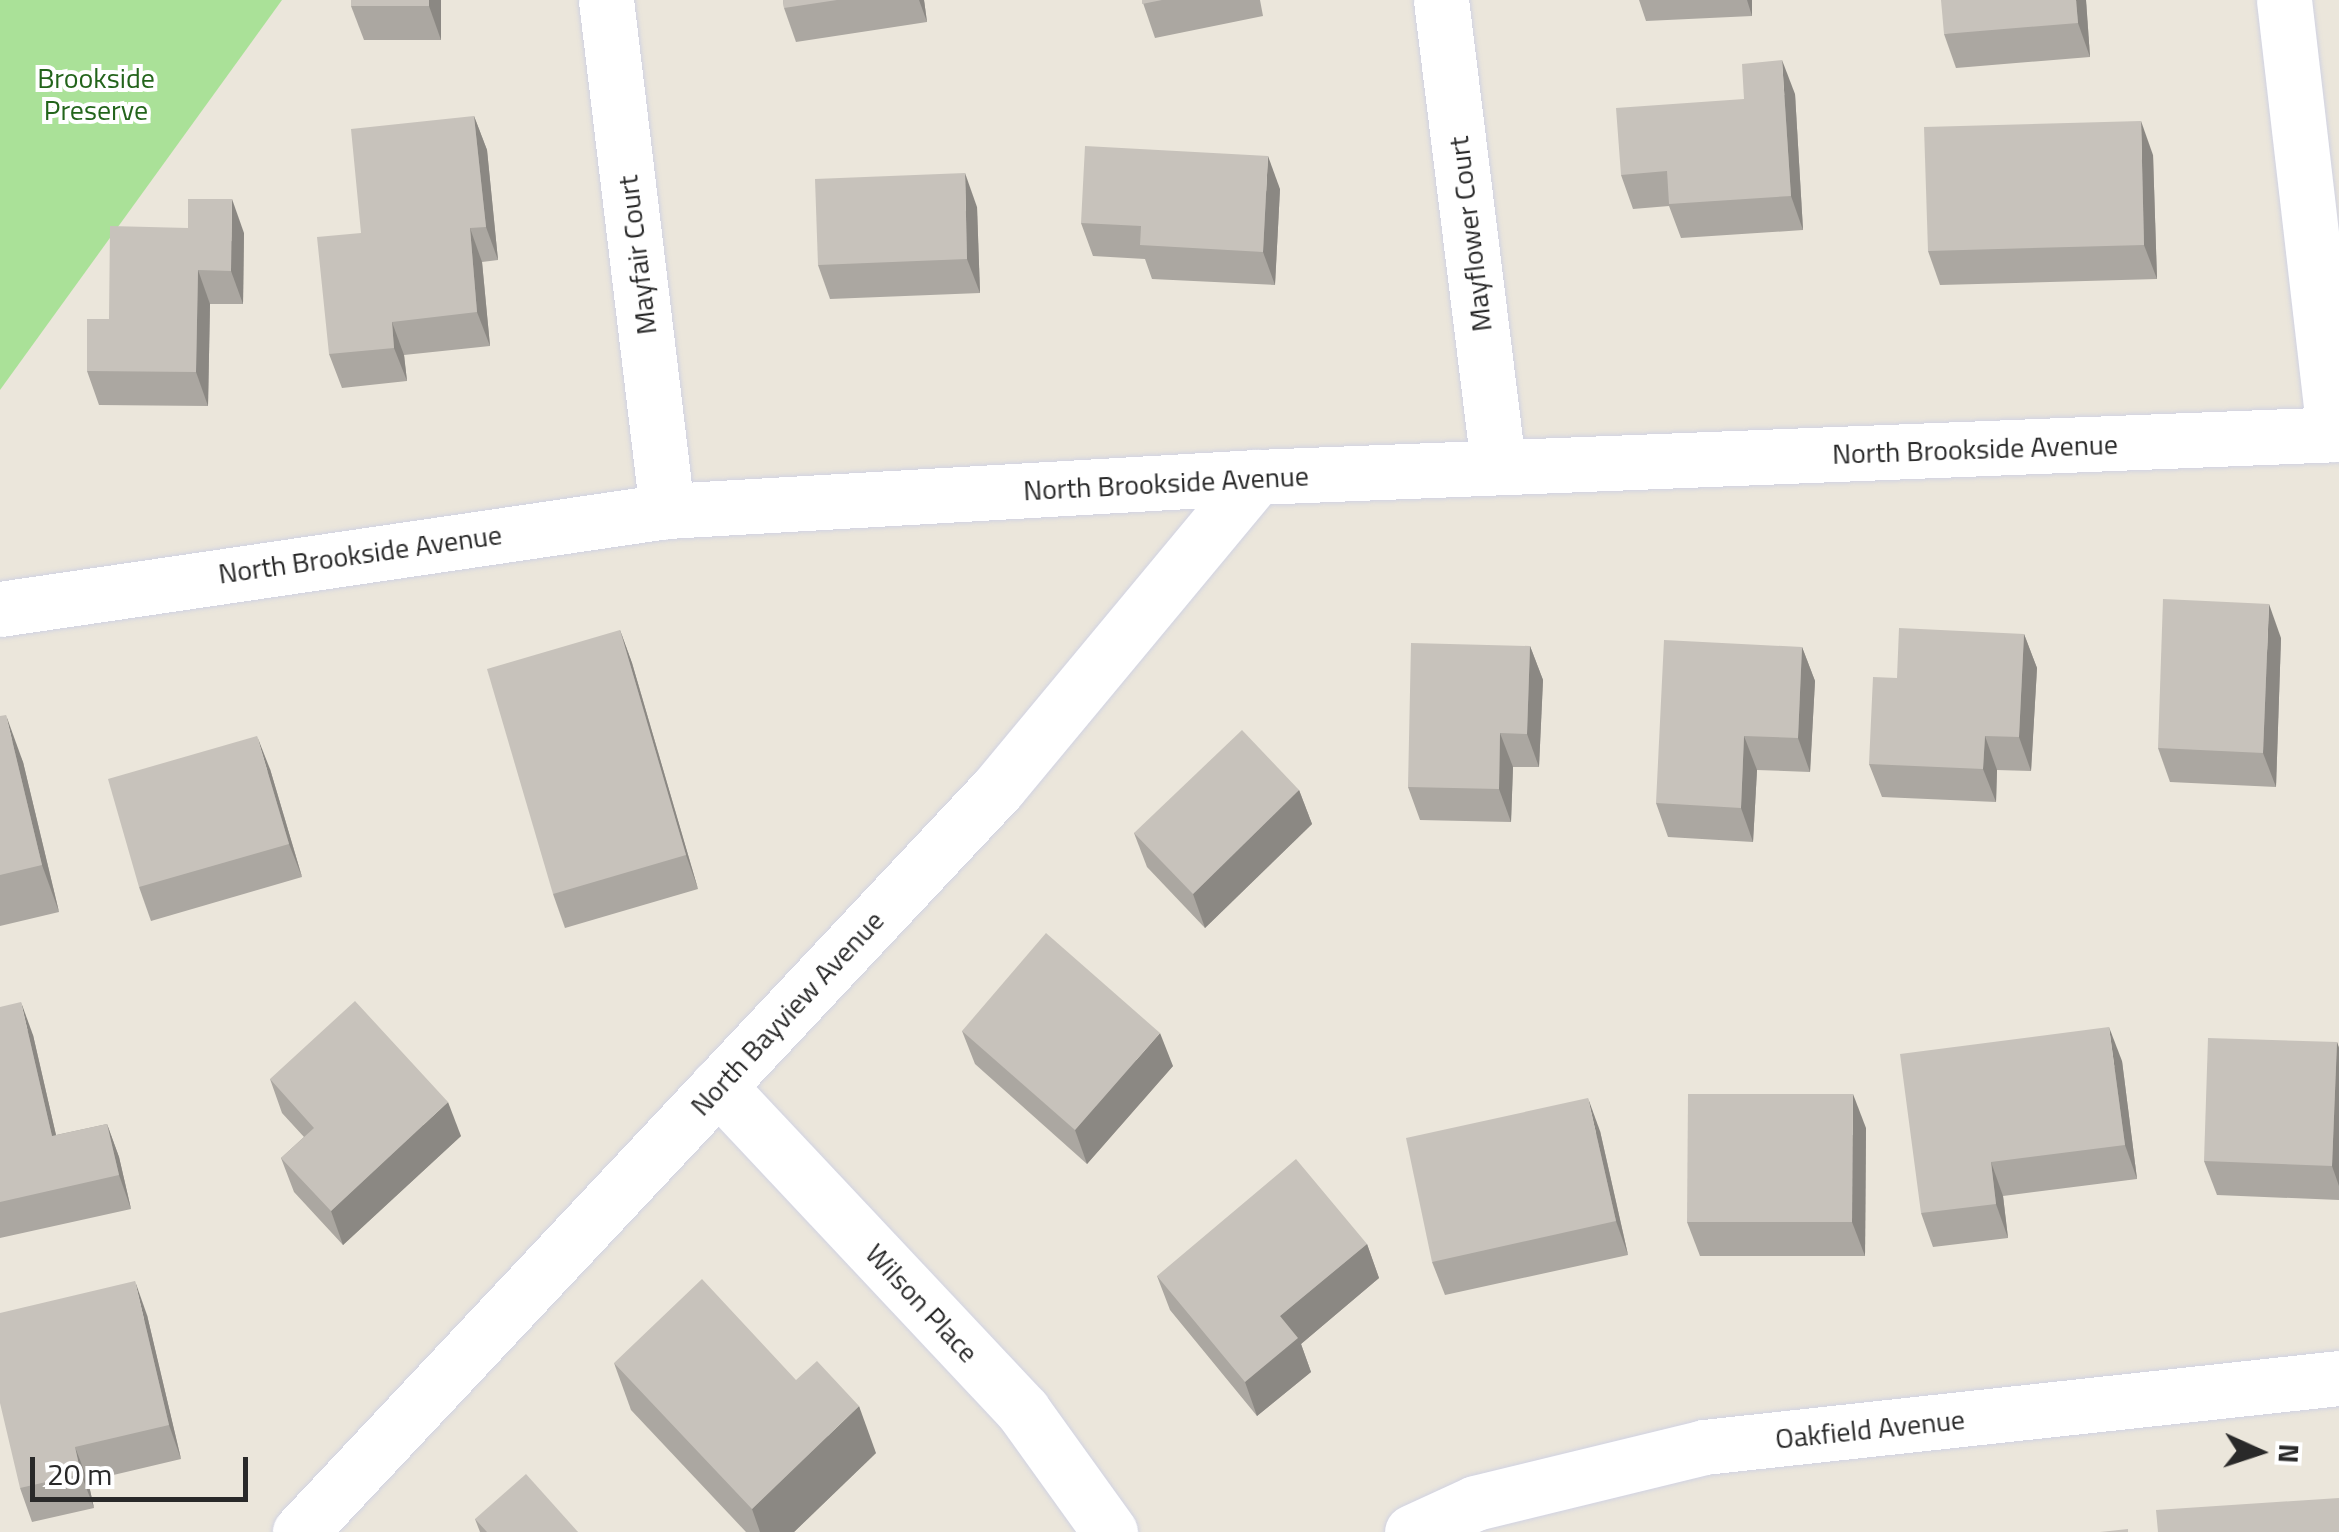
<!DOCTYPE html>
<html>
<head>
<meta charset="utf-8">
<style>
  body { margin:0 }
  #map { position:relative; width:2339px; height:1532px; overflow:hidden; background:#ebe6db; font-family:"Titillium Web",sans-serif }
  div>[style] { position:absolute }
  .green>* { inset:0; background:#aae198 }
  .roads { filter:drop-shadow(0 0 2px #d0d2e2) drop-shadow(0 0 2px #d0d2e2) }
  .minor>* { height:55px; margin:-27.5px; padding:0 27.5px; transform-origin:27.5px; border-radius:27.5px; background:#fff }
  .secondary>* { height:55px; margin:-27.5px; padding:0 27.5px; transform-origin:27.5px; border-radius:27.5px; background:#fff }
  .wall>* { inset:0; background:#aba7a1 }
  .shaded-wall>* { inset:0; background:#8b8883 }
  .building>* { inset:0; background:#c7c2bb }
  span { translate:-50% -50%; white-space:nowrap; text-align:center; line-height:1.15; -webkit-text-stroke:8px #fff; paint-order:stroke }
  .park-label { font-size:28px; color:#23641b }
  .street-label { font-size:28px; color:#292929 }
  .north { position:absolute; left:2209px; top:1402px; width:100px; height:100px; -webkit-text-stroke:8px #fff; paint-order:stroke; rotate:93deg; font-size:28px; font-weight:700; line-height:40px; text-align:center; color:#292929 }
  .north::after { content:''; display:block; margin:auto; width:35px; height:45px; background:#292929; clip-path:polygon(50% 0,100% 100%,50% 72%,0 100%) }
  .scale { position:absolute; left:30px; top:1457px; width:218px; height:45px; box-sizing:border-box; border:5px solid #292929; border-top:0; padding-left:12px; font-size:30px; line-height:35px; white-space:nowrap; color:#292929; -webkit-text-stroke:8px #fff; paint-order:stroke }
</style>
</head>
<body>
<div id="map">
  <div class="green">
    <div style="clip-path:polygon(0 0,282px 0,0 390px)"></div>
  </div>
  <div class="roads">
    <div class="minor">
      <div style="left:606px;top:0;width:515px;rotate:83.19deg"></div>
      <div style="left:1441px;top:0;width:470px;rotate:83deg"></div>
      <div style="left:2284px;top:0;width:437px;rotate:83.4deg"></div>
      <div style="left:718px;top:1086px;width:446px;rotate:46.8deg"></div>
      <div style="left:1023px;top:1411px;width:149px;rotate:54.3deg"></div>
      <div style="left:300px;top:1532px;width:1022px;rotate:-46.82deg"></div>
      <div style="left:999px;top:787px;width:403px;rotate:-50.3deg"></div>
      <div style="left:1412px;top:1532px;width:69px;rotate:-24.7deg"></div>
      <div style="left:1475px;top:1503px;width:236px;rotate:-13.7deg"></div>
      <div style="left:1704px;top:1447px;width:639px;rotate:-6.2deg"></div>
    </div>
    <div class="secondary">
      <div style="left:0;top:609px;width:674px;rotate:-8.36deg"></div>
      <div style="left:667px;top:511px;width:590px;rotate:-3.3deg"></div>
      <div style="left:1256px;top:477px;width:1084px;rotate:-2.27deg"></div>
    </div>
  </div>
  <div class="wall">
    <div style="clip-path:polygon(351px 0,441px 0,441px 40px,364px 40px,351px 6px)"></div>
    <div style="clip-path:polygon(783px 0,924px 0,927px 22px,796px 42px,784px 8px)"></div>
    <div style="clip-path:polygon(1142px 0,1260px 0,1263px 16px,1155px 38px)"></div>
    <div style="clip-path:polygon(1639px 0,1752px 0,1752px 16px,1646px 21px)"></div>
    <div style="clip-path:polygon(2086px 0,2090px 57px,1956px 68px,1944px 34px)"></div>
    <div style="clip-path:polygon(1795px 94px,1803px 230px,1681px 238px,1669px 206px,1633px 209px,1621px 175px,1744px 99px)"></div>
    <div style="clip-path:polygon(474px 116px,487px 150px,498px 260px,482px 262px,490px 346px,404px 355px,407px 381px,342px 388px,329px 354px,361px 233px)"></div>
    <div style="clip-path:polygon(2153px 155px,2157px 279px,1940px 285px,1928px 251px)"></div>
    <div style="clip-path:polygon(1280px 189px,1275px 285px,1152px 279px,1145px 259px,1093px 256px,1081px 223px)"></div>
    <div style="clip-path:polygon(977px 207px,980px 293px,830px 299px,818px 265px)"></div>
    <div style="clip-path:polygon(244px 233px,243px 304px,210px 304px,208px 406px,99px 405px,87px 371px,109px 319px)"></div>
    <div style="clip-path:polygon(620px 630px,632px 663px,698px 889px,565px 928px,553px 894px)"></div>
    <div style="clip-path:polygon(2024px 634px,2037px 668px,2031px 771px,1997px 770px,1996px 802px,1882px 797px,1869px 764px,1897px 678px)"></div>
    <div style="clip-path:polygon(2281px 638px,2276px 787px,2170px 782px,2158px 748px)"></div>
    <div style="clip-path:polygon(1530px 646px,1543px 680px,1539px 767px,1513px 767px,1511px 822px,1420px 820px,1408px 787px)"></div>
    <div style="clip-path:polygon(1802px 647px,1815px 681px,1810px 772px,1757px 770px,1753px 842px,1668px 837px,1656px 803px)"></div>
    <div style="clip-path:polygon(0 716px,23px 762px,59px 912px,0 926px)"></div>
    <div style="clip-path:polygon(270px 769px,302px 877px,151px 921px,139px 887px)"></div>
    <div style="clip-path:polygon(1299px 790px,1312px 824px,1205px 928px,1147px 867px,1134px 833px)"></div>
    <div style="clip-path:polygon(0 1007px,33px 1035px,56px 1135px,107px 1124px,119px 1157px,131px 1209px,0 1238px)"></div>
    <div style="clip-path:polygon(962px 1031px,1173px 1066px,1087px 1164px,975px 1064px)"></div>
    <div style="clip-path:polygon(2337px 1042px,2339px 1048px,2339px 1200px,2217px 1195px,2204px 1161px)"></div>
    <div style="clip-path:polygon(2122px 1061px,2137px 1179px,2003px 1196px,2008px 1238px,1933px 1247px,1921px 1213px)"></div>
    <div style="clip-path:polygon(270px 1079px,461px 1136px,343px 1245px,294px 1192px,281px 1158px,304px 1137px,282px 1113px)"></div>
    <div style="clip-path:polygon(1866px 1128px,1865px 1256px,1700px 1256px,1687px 1222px)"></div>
    <div style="clip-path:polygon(1600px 1131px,1628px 1255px,1445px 1295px,1432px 1262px)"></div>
    <div style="clip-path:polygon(1367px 1244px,1379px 1278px,1301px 1344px,1311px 1372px,1257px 1416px,1170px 1310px,1157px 1276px)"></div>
    <div style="clip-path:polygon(147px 1315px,181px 1459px,88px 1481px,94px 1508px,32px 1522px,20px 1488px)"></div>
    <div style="clip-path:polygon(614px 1363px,876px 1453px,794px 1532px,746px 1532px,631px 1410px)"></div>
    <div style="clip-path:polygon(475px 1519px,578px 1532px,480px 1532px)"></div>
  </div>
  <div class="shaded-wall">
    <div style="clip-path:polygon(429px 0,441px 0,441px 40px,429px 6px)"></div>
    <div style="clip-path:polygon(919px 0,924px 0,927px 22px)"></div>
    <div style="clip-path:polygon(1747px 0,1752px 0,1752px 16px)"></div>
    <div style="clip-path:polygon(2076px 0,2086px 0,2090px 57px,2078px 23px)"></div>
    <div style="clip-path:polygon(1782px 60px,1795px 94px,1803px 230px,1791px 196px)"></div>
    <div style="clip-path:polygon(474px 116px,487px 150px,498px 260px,486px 227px)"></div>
    <div style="clip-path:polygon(2141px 121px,2153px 155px,2157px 279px,2144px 245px)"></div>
    <div style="clip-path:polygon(1268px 156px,1280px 189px,1275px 285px,1263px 252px)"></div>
    <div style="clip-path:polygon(965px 173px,977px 207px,980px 293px,967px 259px)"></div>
    <div style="clip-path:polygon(232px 199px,244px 233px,243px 304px,231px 271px)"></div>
    <div style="clip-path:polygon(470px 228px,482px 262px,490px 346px,477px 312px)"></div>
    <div style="clip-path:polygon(198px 270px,210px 304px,208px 406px,196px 372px)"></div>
    <div style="clip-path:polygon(392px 322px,404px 355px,407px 381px,394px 348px)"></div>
    <div style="clip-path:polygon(2269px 604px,2281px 638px,2276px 787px,2263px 753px)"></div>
    <div style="clip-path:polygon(620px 630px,632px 663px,698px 889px,686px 855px)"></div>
    <div style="clip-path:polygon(2024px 634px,2037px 668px,2031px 771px,2019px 737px)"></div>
    <div style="clip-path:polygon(1530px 646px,1543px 680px,1539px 767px,1527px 734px)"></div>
    <div style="clip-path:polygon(1802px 647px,1815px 681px,1810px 772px,1798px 738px)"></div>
    <div style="clip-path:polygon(6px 715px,23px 762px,59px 912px,42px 865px)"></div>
    <div style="clip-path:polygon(1500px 733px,1513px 767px,1511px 822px,1499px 789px)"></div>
    <div style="clip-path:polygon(257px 736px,270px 769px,302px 877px,289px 844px)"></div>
    <div style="clip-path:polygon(1744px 736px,1757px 770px,1753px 842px,1741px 808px)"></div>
    <div style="clip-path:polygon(1985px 736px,1997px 770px,1996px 802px,1983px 769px)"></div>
    <div style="clip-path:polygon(1299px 790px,1312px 824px,1205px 928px,1193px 894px)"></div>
    <div style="clip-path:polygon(21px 1002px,33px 1035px,64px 1170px,52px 1136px)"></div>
    <div style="clip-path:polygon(2109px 1027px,2122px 1061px,2137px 1179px,2125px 1145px)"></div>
    <div style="clip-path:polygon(1160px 1033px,1173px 1066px,1087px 1164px,1075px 1130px)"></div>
    <div style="clip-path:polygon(2337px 1042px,2339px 1048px,2339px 1186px,2332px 1166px)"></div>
    <div style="clip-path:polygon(1853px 1094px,1866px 1128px,1865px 1256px,1852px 1222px)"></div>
    <div style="clip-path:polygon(1588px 1098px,1600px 1131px,1628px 1255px,1616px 1221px)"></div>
    <div style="clip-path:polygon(448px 1102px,461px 1136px,343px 1245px,331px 1211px)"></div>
    <div style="clip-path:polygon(107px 1124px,119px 1157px,131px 1209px,119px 1175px)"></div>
    <div style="clip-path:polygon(1991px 1162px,2003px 1196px,2008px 1238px,1996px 1204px)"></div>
    <div style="clip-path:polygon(1367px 1244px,1379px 1278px,1301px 1344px,1311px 1372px,1257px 1416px,1245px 1382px,1280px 1316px)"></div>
    <div style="clip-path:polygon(135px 1281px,147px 1315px,181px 1459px,169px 1425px)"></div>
    <div style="clip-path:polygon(859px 1406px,876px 1453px,794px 1532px,760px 1532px,752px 1509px)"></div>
    <div style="clip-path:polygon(75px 1447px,88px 1481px,94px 1508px,81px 1474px)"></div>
  </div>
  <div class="building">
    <div style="clip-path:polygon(351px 0,429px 0,429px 6px,351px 6px)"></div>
    <div style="clip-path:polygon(783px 0,837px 0,784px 8px)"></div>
    <div style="clip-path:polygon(1142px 0,1162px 0,1142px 4px)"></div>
    <div style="clip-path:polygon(1941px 0,2076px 0,2078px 23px,1944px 34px)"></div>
    <div style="clip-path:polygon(1782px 60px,1791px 196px,1669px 204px,1667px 171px,1621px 175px,1616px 108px,1744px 99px,1742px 64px)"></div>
    <div style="clip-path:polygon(474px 116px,486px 227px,470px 228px,477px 312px,392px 322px,394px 348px,329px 354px,317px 237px,361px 233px,351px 129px)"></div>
    <div style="clip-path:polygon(2141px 121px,2144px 245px,1928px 251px,1924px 127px)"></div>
    <div style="clip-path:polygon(1085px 146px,1268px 156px,1263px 252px,1140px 245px,1141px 226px,1081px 223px)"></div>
    <div style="clip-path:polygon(965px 173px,967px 259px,818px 265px,815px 179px)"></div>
    <div style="clip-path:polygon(188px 199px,232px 199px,231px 271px,198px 270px,196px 372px,87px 371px,87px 319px,109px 319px,110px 226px,188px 228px)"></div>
    <div style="clip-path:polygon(2163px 599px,2269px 604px,2263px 753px,2158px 748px)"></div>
    <div style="clip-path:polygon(1899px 628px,2024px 634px,2019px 737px,1985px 736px,1983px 769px,1869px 764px,1873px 677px,1897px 678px)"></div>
    <div style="clip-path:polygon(620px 630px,686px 855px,553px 894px,487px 669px)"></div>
    <div style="clip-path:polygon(1664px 640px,1802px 647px,1798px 738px,1744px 736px,1741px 808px,1656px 803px)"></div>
    <div style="clip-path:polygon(1411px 643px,1530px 646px,1527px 734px,1500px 733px,1499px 789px,1408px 787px)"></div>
    <div style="clip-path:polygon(6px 715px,42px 865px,0 875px,0 716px)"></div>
    <div style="clip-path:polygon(1242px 730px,1299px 790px,1193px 894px,1134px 833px)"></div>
    <div style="clip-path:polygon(257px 736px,289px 844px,139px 887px,108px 779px)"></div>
    <div style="clip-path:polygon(1046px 933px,1160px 1033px,1075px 1130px,962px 1031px)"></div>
    <div style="clip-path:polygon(355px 1001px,448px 1102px,331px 1211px,281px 1158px,314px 1128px,270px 1079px)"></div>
    <div style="clip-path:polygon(21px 1002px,52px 1136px,107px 1124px,119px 1175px,0 1202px,0 1007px)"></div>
    <div style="clip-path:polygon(2109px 1027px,2125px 1145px,1991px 1162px,1996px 1204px,1921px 1213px,1900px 1054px)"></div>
    <div style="clip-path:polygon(2208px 1038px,2337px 1042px,2332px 1166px,2204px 1161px)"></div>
    <div style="clip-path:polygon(1688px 1094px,1853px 1094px,1852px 1222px,1687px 1222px)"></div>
    <div style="clip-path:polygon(1588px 1098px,1616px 1221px,1432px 1262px,1406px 1138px)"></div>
    <div style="clip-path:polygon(1296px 1159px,1367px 1244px,1280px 1316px,1298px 1338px,1245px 1382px,1157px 1276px)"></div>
    <div style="clip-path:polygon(702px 1279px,796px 1380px,817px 1361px,859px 1406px,752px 1509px,614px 1363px)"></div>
    <div style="clip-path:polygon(135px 1281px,169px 1425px,75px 1447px,81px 1474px,20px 1488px,0 1403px,0 1313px)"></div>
    <div style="clip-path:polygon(526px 1474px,578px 1532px,487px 1532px,475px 1519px)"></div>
    <div style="clip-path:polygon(2339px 1498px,2339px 1532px,2158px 1532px,2156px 1510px)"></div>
    <div style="clip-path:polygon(2128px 1529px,2128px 1532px,2100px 1532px)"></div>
  </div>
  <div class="park-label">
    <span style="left:96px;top:94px">Brookside<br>Preserve</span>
  </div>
  <div class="street-label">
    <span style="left:1470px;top:234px;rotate:-97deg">Mayflower Court</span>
    <span style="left:637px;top:255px;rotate:-97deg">Mayfair Court</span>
    <span style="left:1975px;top:449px;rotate:-2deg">North Brookside Avenue</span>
    <span style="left:1166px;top:483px;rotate:-3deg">North Brookside Avenue</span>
    <span style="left:360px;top:554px;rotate:-8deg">North Brookside Avenue</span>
    <span style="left:787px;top:1013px;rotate:-47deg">North Bayview Avenue</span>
    <span style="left:922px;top:1303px;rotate:47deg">Wilson Place</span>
    <span style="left:1870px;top:1429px;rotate:-6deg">Oakfield Avenue</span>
  </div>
  <div class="north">N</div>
  <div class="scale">20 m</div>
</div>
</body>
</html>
